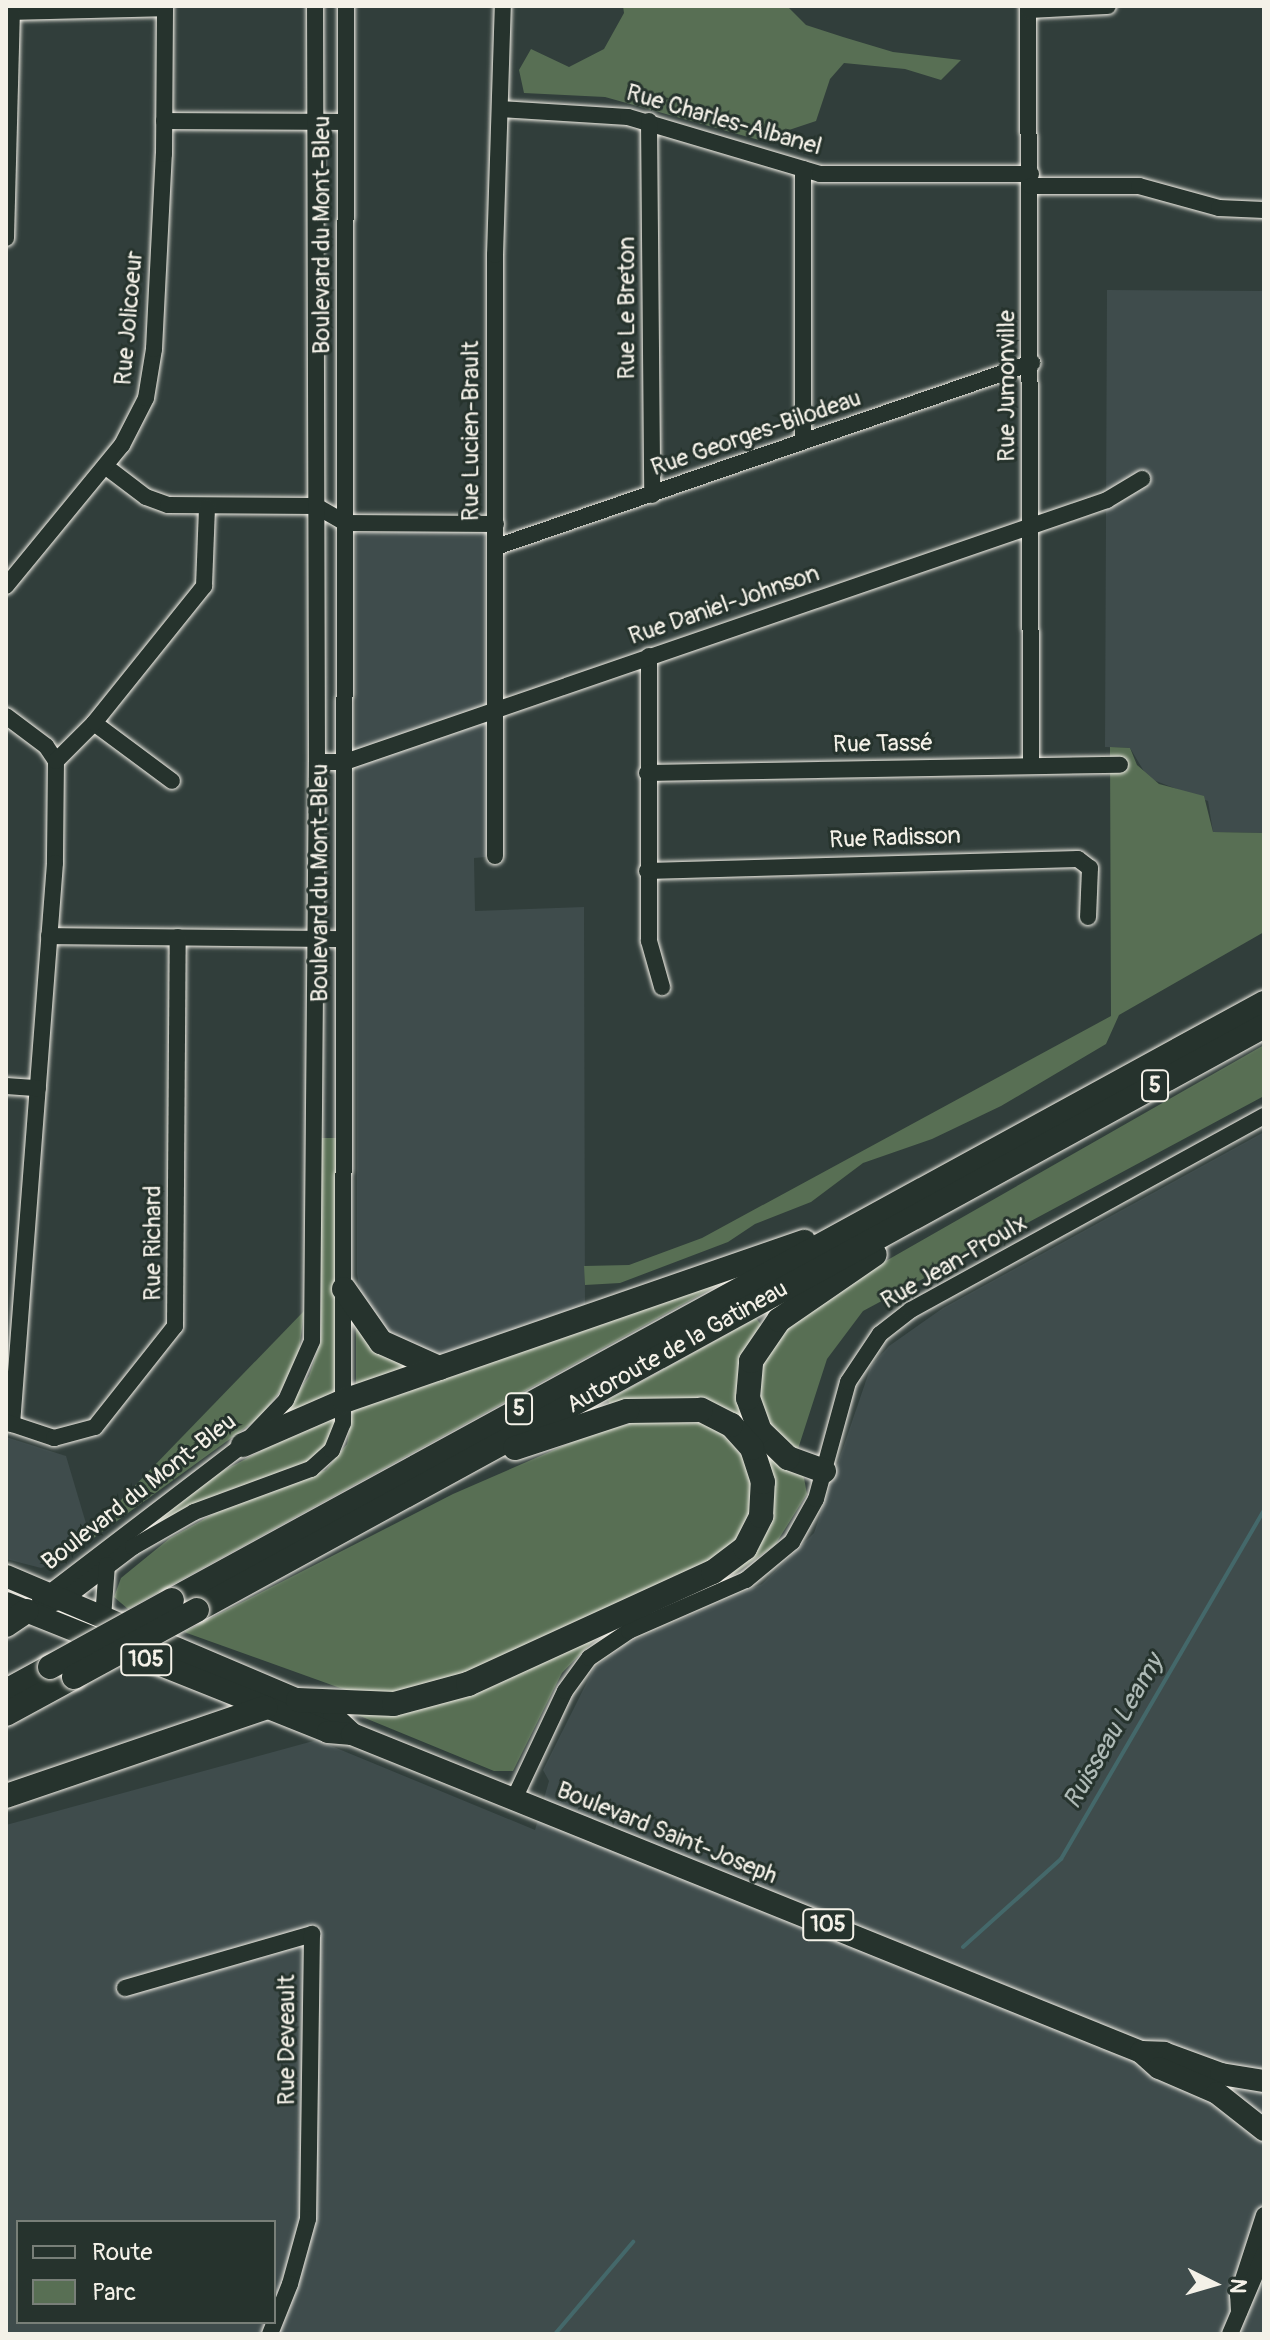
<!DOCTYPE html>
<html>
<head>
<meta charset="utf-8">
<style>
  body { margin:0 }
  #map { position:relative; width:1270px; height:2340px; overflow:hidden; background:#313e3b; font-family:Pangolin,sans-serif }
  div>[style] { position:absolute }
  .built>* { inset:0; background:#3f4c4c }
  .green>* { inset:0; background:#586f54 }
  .stream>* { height:4px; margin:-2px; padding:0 2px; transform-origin:2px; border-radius:2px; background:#44686a }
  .roads { filter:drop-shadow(0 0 2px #f4f1e8) drop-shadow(0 0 2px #f4f1e8) }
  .minor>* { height:16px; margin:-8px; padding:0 8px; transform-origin:8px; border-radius:8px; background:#26332d }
  .major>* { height:22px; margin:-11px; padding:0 11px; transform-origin:11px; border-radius:11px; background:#26332d }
  .highway>* { height:24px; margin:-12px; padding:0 12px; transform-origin:12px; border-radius:12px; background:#26332d }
  .bridges { filter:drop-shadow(0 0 2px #f4f1e8) drop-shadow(0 0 2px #f4f1e8) }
  .highway-bridge>* { height:24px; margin:-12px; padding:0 12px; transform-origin:12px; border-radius:12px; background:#26332d }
  span { translate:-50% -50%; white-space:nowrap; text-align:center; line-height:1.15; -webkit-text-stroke:6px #26332d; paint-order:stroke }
  .shield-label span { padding:2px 6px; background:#26332d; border:2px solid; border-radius:6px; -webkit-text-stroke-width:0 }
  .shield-label { font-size:22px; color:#f4f1e8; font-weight:700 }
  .street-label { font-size:24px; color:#f4f1e8 }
  .water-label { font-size:26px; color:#aebab6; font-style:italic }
  .frame { position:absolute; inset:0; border:8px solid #f4f1e8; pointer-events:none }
  .legend { position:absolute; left:16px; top:2220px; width:260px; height:104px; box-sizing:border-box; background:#26332d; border:2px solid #787f78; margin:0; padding:10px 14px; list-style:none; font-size:24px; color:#f4f1e8 }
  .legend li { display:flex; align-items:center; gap:16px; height:40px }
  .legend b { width:40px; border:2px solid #787f78 }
  .north { position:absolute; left:1174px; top:2244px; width:80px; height:80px; -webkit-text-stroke:6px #26332d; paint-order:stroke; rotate:95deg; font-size:22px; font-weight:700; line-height:32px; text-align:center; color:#f4f1e8 }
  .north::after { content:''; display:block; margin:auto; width:28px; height:36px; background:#f4f1e8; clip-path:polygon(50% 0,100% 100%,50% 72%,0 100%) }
</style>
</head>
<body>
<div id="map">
  <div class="built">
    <div style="clip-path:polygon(1107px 290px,1264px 291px,1264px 833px,1213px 832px,1208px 801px,1148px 778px,1130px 748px,1105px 747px)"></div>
    <div style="clip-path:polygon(485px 530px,486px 857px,474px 858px,475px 911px,584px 907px,585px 1311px,455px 1353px,434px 1354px,393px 1340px,360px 1292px,357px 1274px,356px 533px)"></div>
    <div style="clip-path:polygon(evenodd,1264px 1132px,1264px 2334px,6px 2334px,6px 1825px,317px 1740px,535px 1830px,549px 1781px,543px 1770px,594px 1668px,626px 1644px,762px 1584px,814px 1533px,871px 1366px,889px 1346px,943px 1308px,1264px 1132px,18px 2222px,274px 2222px,274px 2322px,18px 2322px,18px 2222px)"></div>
    <div style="clip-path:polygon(6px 1437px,66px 1456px,88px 1530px,62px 1561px,41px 1568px,6px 1559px)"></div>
  </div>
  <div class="green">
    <div style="clip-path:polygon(623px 6px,787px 6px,806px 25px,843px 37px,893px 52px,961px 60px,941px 80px,905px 69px,844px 63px,830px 79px,816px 121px,759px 140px,605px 97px,524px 93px,519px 70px,531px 49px,569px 67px,604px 49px,624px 13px)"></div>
    <div style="clip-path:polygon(1110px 747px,1130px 748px,1137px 765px,1159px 784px,1204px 796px,1213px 832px,1264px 833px,1264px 932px,1119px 1015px,1106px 1044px,1001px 1106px,932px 1139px,863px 1163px,811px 1202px,755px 1224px,728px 1242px,620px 1283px,585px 1285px,584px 1266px,629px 1265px,702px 1238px,1111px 1016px)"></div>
    <div style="clip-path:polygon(1264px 1045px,1264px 1096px,863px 1311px,827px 1359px,797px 1452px,768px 1423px,758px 1395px,763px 1359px,779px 1332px,870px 1270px)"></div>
    <div style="clip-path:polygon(321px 1138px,337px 1138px,337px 1397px,287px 1420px,283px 1414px,309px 1376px,321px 1340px)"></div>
    <div style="clip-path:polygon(727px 1280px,128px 1609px,114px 1597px,121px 1578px,170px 1538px,217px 1512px,326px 1470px,347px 1444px,353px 1407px)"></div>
    <div style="clip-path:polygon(304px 1311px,299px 1352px,286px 1384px,260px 1417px,62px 1561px)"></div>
    <div style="clip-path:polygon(756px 1318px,762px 1326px,741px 1377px,804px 1478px,807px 1494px,775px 1545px,733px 1575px,731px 1569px,761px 1538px,741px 1423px,611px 1408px,608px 1400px)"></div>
    <div style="clip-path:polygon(356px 1325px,414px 1363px,356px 1391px)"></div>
    <div style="clip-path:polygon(337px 1411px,331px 1442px,311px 1462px,224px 1492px,160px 1524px,158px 1518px,219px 1473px)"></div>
    <div style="clip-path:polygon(650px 1418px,702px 1420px,723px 1430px,751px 1469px,751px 1516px,740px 1537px,723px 1554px,683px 1574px,470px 1672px,407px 1692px,354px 1693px,184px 1632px,453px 1494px,586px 1436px)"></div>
    <div style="clip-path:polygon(599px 1635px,562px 1673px,513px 1771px,494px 1771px,348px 1711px)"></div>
  </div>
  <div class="stream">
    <div style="left:963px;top:1947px;width:132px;rotate:-41.9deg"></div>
    <div style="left:1061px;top:1859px;width:404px;rotate:-59.8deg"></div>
    <div style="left:555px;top:2334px;width:121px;rotate:-49.7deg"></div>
  </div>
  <div class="roads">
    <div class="minor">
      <div style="left:1028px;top:6px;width:759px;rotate:89.77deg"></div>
      <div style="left:1028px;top:10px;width:80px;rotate:-2.9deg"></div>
      <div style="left:6px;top:12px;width:159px;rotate:-1.4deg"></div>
      <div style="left:500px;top:109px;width:128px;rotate:3.6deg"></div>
      <div style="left:628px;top:117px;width:200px;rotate:16.5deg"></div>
      <div style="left:820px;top:174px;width:211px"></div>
      <div style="left:164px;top:121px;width:182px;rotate:0.3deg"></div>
      <div style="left:649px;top:121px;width:374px;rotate:89.5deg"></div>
      <div style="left:803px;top:169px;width:272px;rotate:90deg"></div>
      <div style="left:1031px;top:186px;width:108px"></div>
      <div style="left:1139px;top:186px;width:83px;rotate:15.4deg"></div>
      <div style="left:1219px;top:208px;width:45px;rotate:2.5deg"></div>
      <div style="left:6px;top:238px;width:226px;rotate:-88.5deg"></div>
      <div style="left:105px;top:466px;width:51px;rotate:37.1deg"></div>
      <div style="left:146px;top:497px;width:23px;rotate:20deg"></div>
      <div style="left:168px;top:505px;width:148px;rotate:0.4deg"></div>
      <div style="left:316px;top:506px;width:34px;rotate:30deg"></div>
      <div style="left:345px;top:523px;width:151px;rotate:0.4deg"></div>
      <div style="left:496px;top:547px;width:567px;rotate:-18.95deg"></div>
      <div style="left:6px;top:586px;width:183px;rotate:-50.6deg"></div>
      <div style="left:122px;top:445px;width:53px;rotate:-62.9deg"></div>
      <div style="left:146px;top:398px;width:50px;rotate:-80.7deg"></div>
      <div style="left:154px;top:349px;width:195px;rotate:-87.1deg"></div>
      <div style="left:164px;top:154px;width:148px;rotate:-89.6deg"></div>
      <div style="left:649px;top:656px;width:285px;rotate:90deg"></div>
      <div style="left:649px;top:941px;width:48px;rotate:74.2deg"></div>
      <div style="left:6px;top:716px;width:50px;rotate:36.9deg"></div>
      <div style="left:46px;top:746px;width:18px;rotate:56deg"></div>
      <div style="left:56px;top:761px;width:102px;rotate:90.6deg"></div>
      <div style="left:55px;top:863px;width:563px;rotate:94.38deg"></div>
      <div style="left:94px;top:723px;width:97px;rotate:36.6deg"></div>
      <div style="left:56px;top:761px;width:54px;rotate:-45deg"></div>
      <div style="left:94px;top:723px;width:176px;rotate:-51.2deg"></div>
      <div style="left:204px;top:586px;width:79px;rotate:-87.8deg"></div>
      <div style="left:317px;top:762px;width:28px"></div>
      <div style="left:345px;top:762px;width:806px;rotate:-18.97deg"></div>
      <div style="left:1107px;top:500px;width:41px;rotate:-31deg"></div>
      <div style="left:647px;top:773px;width:473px;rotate:-1deg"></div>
      <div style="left:495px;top:856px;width:601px;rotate:-90deg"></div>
      <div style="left:495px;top:255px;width:249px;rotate:-88.2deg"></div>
      <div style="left:647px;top:871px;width:431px;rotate:-1.6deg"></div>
      <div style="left:1078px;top:859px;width:15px;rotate:37deg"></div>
      <div style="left:1090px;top:868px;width:49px;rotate:92.3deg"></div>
      <div style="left:49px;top:936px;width:295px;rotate:0.6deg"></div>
      <div style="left:6px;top:1086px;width:32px;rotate:4deg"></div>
      <div style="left:6px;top:1422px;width:51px;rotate:18.4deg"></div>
      <div style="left:54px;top:1438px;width:42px;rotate:-15deg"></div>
      <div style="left:95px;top:1427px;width:129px;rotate:-51.6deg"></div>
      <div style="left:175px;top:1326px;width:389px;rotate:-89.6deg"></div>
      <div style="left:40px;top:1600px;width:255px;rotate:-37.4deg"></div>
      <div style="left:243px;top:1445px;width:62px;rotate:-46.3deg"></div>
      <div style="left:286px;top:1400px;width:64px;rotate:-66.2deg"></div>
      <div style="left:312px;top:1341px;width:579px;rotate:-89.51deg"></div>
      <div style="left:317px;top:762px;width:756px;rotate:-90.15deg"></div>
      <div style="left:27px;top:1611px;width:36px;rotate:-16deg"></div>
      <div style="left:62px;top:1601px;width:89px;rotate:-37.3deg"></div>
      <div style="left:133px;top:1547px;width:70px;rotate:-29.8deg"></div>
      <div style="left:194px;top:1512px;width:125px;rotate:-20.2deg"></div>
      <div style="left:311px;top:1469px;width:28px;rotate:-42deg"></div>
      <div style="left:332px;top:1450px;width:29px;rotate:-68deg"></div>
      <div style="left:343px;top:1423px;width:1417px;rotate:-89.88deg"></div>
      <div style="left:103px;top:1618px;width:53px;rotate:-85.7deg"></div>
      <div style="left:514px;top:1799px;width:119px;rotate:-64.7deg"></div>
      <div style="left:565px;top:1691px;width:41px;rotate:-54deg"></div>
      <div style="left:589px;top:1658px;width:48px;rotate:-34deg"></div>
      <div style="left:629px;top:1631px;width:128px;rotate:-23.6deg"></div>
      <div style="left:746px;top:1580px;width:60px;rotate:-39.6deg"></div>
      <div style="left:792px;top:1542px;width:49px;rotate:-60.8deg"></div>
      <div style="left:816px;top:1499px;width:121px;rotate:-74.7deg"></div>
      <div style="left:848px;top:1382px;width:58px;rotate:-56.3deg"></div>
      <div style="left:880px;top:1334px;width:39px;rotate:-38deg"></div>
      <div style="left:911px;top:1310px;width:403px;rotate:-28.8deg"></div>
      <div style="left:125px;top:1988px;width:195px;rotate:-16.1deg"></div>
      <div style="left:312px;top:1934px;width:285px;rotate:90.8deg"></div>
      <div style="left:308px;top:2219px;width:67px;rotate:105.5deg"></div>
      <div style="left:290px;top:2284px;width:54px;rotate:111.8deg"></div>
      <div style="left:1239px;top:2312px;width:17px;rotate:-93deg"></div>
      <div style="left:1238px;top:2295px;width:84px;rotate:-72deg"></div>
      <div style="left:1230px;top:2334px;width:87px;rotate:-67deg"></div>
    </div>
    <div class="major">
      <div style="left:6px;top:1576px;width:317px;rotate:23deg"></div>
      <div style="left:298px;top:1700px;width:40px;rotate:25deg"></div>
      <div style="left:334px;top:1717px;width:25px;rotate:43deg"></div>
      <div style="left:6px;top:1603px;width:347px;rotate:21.8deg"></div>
      <div style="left:328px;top:1732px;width:24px;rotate:5deg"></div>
      <div style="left:352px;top:1734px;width:851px;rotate:21.95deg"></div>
      <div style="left:1141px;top:2052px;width:23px;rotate:2deg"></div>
      <div style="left:1164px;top:2053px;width:61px;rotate:20.2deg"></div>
      <div style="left:1221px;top:2074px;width:44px;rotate:9.2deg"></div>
      <div style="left:1141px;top:2052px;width:24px;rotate:42deg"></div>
      <div style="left:1159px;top:2068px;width:63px;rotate:23.3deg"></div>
      <div style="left:1217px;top:2093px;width:60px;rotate:38.2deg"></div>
    </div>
    <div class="highway">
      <div style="left:344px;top:1289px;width:65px;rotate:55.1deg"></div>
      <div style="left:381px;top:1342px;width:64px;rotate:24.1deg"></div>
      <div style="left:243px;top:1445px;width:110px;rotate:-23.5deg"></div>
      <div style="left:344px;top:1401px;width:487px;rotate:-19.1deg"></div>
      <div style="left:824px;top:1471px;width:38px;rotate:-160deg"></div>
      <div style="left:788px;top:1458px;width:39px;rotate:-136deg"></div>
      <div style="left:760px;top:1431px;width:35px;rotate:-110deg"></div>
      <div style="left:748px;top:1398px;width:37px;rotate:-85deg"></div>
      <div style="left:751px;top:1361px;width:50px;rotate:-55.7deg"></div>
      <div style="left:779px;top:1320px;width:116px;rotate:-34.5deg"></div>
      <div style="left:172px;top:1600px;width:1245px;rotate:-28.67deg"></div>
      <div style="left:197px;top:1610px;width:1216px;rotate:-28.69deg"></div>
      <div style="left:6px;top:1625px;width:25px;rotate:-34deg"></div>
      <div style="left:6px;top:1691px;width:50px;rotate:-28.6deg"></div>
      <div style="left:298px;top:1700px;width:96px;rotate:2.4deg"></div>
      <div style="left:394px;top:1704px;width:77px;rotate:-15.1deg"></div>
      <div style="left:468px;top:1684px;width:269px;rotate:-24.6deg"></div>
      <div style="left:713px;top:1572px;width:40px;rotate:-37deg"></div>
      <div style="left:745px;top:1548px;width:36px;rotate:-63deg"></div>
      <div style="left:761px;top:1516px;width:34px;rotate:-87deg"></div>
      <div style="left:763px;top:1482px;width:36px;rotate:-108deg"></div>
      <div style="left:752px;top:1448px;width:31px;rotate:-132deg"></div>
      <div style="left:731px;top:1425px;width:34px;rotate:-153deg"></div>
      <div style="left:701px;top:1410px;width:74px;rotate:179.2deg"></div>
      <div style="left:627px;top:1411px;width:118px;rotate:161.7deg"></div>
      <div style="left:6px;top:1714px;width:77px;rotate:-28.6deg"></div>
      <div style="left:6px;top:1796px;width:274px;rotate:-18.8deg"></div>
    </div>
  </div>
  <div class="bridges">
    <div class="highway-bridge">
      <div style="left:50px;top:1667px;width:139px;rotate:-28.8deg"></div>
      <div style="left:74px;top:1677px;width:140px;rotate:-28.6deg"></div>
    </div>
  </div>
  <div class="shield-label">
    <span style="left:1155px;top:1086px">5</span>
    <span style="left:519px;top:1409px">5</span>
    <span style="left:146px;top:1660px">105</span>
    <span style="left:828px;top:1925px">105</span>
  </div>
  <div class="street-label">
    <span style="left:724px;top:120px;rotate:16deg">Rue Charles-Albanel</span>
    <span style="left:322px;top:235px;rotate:-90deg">Boulevard du Mont-Bleu</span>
    <span style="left:627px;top:308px;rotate:-90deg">Rue Le Breton</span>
    <span style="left:129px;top:318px;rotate:-85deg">Rue Jolicoeur</span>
    <span style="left:1007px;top:386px;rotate:-90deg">Rue Jumonville</span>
    <span style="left:471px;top:431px;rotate:-90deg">Rue Lucien-Brault</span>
    <span style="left:756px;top:433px;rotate:-19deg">Rue Georges-Bilodeau</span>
    <span style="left:724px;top:605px;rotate:-19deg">Rue Daniel-Johnson</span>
    <span style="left:883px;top:744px;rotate:-1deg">Rue Tassé</span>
    <span style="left:895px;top:838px;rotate:-2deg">Rue Radisson</span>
    <span style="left:320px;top:883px;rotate:-90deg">Boulevard du Mont-Bleu</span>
    <span style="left:153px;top:1243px;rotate:-90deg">Rue Richard</span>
    <span style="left:954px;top:1262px;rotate:-30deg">Rue Jean-Proulx</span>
    <span style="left:677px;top:1347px;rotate:-29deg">Autoroute de la Gatineau</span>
    <span style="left:139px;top:1492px;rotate:-38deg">Boulevard du Mont-Bleu</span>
    <span style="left:667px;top:1833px;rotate:22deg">Boulevard Saint-Joseph</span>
    <span style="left:287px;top:2040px;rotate:-90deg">Rue Deveault</span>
  </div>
  <div class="water-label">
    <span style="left:1114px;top:1732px;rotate:-60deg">Ruisseau Leamy</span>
  </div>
  <div class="frame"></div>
  <ul class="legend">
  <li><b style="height:10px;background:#26332d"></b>Route</li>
  <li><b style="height:22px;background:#586f54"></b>Parc</li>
  </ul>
  <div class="north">N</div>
</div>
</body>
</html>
